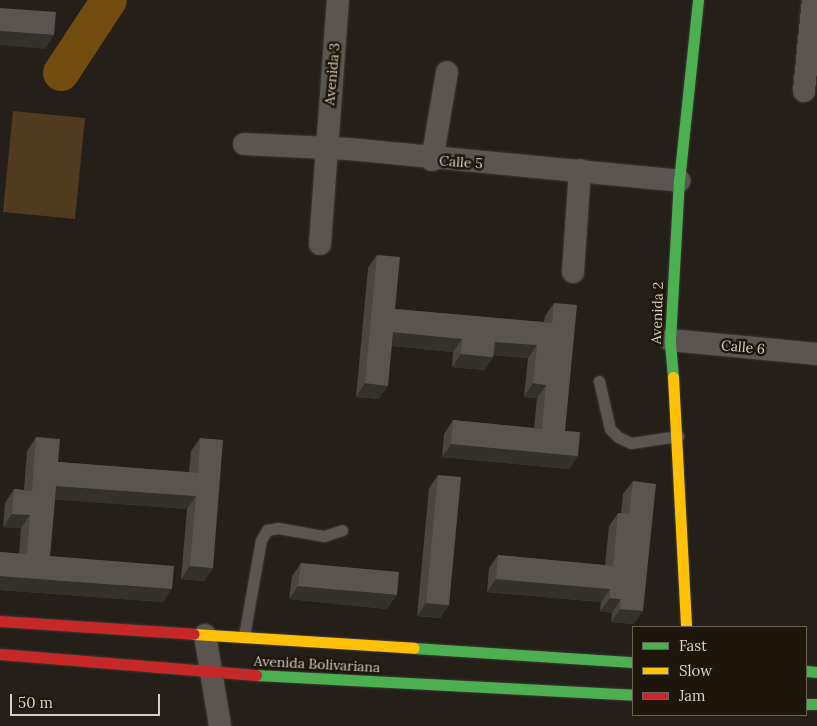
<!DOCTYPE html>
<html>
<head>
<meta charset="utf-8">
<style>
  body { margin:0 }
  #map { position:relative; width:817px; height:726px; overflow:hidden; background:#241f19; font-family:Lora,serif }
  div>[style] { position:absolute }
  .green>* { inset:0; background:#503b1e }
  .river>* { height:36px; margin:-18px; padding:0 18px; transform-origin:18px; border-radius:18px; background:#734c10 }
  .roads { filter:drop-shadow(0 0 1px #3d3934) drop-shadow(0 0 1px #3d3934) }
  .lane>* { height:11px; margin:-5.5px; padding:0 5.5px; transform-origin:5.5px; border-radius:5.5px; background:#5a5551 }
  .street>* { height:22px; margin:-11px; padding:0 11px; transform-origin:11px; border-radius:11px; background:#5a5551 }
  .fast>* { height:11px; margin:-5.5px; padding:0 5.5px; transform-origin:5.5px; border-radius:5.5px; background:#4caf50 }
  .slow>* { height:11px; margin:-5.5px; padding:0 5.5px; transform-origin:5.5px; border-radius:5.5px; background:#ffc107 }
  .jam>* { height:11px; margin:-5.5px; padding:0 5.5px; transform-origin:5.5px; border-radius:5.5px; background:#c62828 }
  .wall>* { inset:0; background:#4a453f }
  .shaded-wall>* { inset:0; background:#34302a }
  .building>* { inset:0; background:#59544e }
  span { translate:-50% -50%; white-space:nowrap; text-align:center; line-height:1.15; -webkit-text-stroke:5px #1f160b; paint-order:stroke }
  .street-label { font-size:14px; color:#d7d0c9 }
  .legend { position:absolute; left:632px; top:626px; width:175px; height:90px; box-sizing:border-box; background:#1f160b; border:1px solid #696057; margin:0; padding:6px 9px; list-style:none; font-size:15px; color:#d7d0c9 }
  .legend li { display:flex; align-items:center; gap:10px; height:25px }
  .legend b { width:25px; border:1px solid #696057 }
  .scale { position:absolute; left:10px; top:694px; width:150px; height:22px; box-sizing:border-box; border:2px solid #d7d0c9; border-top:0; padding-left:6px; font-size:15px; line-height:18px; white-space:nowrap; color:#d7d0c9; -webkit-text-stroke:4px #1f160b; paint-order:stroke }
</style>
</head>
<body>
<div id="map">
  <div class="green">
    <div style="clip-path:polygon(13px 111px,85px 118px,75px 219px,3px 212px)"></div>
  </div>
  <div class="river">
    <div style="left:61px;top:73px;width:87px;rotate:-56.7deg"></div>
  </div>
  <div class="roads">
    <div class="lane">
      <div style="left:599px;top:381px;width:49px;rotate:77.1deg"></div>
      <div style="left:610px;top:429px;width:11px;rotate:45deg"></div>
      <div style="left:618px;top:437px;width:14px;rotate:25deg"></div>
      <div style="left:631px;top:443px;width:48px;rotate:-8.5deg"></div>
      <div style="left:244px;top:636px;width:97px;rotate:-80deg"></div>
      <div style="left:261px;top:540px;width:12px;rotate:-59deg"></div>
      <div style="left:267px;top:530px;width:11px;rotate:-10deg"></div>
      <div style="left:278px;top:528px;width:47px;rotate:9.9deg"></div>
      <div style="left:324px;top:536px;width:19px;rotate:-18deg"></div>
    </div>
    <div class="street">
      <div style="left:804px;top:91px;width:91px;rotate:-84.4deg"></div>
      <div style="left:244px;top:144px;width:105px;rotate:2.7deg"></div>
      <div style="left:349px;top:149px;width:332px;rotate:5.5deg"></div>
      <div style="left:432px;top:160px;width:89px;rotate:-80.3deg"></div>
      <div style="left:320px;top:244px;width:245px;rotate:-85.8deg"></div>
      <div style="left:573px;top:272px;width:102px;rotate:-86.1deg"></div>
      <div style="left:670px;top:340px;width:148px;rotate:5.4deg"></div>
      <div style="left:205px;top:635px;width:92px;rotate:80.6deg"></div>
    </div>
    <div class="fast">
      <div style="left:673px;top:377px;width:37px;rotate:-95deg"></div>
      <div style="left:670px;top:340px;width:159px;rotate:-86.8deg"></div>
      <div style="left:679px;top:181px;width:182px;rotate:-84deg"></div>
      <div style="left:414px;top:648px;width:219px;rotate:3.7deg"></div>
      <div style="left:806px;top:671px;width:11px;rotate:5deg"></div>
      <div style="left:256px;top:675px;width:378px;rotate:3deg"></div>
      <div style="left:806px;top:704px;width:11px"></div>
    </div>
    <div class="slow">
      <div style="left:673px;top:377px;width:250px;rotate:87deg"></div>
      <div style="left:194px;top:634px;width:220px;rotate:3.6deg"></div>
    </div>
    <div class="jam">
      <div style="left:0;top:621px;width:194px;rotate:3.8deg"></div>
      <div style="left:0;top:654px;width:257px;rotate:4.7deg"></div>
    </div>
  </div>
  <div class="wall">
    <div style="clip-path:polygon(377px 255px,395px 309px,544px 322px,545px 316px,554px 303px,565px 431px,578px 456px,569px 469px,442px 457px,444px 434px,453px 420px,534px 428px,537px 398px,524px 397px,528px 358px,494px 355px,493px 357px,484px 370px,452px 367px,453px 352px,392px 346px,379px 399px,356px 397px,368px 268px)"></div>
    <div style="clip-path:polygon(36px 437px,58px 462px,189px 472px,191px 451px,200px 438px,213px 568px,204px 581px,181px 579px,187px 509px,55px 499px,50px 556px,163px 602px,0 590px,0 552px,19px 554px,21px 528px,3px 527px,5px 503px,14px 489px,24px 490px,27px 451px)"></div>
    <div style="clip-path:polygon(438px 475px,449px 605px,440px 618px,417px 616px,429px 488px)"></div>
    <div style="clip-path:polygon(633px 481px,634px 624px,611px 622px,612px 613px,600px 611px,601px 602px,487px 592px,489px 568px,498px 555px,605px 565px,609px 526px,618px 513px,621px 513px,623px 494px)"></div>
    <div style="clip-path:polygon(301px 563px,387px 609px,289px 599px,292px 576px)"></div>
  </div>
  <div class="shaded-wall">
    <div style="clip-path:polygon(0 31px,54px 35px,45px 49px,0 45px)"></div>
    <div style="clip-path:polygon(393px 332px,462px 339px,453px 352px,384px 345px)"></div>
    <div style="clip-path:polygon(495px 342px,537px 345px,528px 358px,486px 355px)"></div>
    <div style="clip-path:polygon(461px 354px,493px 357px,484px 370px,452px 367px)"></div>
    <div style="clip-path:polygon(365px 383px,388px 386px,379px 399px,356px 397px)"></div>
    <div style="clip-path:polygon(533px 383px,546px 385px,537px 398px,524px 397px)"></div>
    <div style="clip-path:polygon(451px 444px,578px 456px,569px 469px,442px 457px)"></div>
    <div style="clip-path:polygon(56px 486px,196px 496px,187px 509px,47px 499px)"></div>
    <div style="clip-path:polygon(12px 514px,30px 515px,21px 528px,3px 527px)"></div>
    <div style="clip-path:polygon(190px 566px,213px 568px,204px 581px,181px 579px)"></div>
    <div style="clip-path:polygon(0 576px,172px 589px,163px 602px,0 590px)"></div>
    <div style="clip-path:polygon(496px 579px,610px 589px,601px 602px,487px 592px)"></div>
    <div style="clip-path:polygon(298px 586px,397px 595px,387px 609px,289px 599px)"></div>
    <div style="clip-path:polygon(610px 598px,621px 599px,612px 613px,600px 611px)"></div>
    <div style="clip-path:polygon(426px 603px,449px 605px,440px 618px,417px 616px)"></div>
    <div style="clip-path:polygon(620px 609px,643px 611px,634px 624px,611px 622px)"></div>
  </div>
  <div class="building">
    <div style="clip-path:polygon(0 8px,56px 12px,54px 35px,0 31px)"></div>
    <div style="clip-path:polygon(377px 255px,400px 257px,395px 309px,552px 323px,554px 303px,577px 305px,565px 431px,580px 432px,578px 456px,451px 444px,453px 420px,542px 429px,546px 385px,533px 383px,537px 345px,495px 342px,493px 357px,461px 354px,462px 339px,393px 332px,388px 386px,365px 383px)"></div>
    <div style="clip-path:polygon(36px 437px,60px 439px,58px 462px,198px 473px,200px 438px,223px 440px,213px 568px,190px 566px,196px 496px,56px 486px,50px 556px,174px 566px,172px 589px,0 576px,0 552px,27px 554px,30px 515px,12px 514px,14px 489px,32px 491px)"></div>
    <div style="clip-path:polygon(438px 475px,461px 477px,449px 605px,426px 603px)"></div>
    <div style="clip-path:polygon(633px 481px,656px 484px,643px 611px,620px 609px,621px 599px,610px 598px,610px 589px,496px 579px,498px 555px,613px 566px,618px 513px,629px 514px)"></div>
    <div style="clip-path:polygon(301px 563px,399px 572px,397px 595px,298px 586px)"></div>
  </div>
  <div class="street-label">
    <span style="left:332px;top:74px;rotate:-85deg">Avenida 3</span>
    <span style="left:461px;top:162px;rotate:4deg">Calle 5</span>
    <span style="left:657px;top:313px;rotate:-88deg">Avenida 2</span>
    <span style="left:743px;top:347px;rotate:5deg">Calle 6</span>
    <span style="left:317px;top:664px;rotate:3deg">Avenida Bolivariana</span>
  </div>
  <ul class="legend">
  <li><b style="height:6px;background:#4caf50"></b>Fast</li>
  <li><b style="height:6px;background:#ffc107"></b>Slow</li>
  <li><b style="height:6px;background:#c62828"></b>Jam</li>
  </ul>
  <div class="scale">50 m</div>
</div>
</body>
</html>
